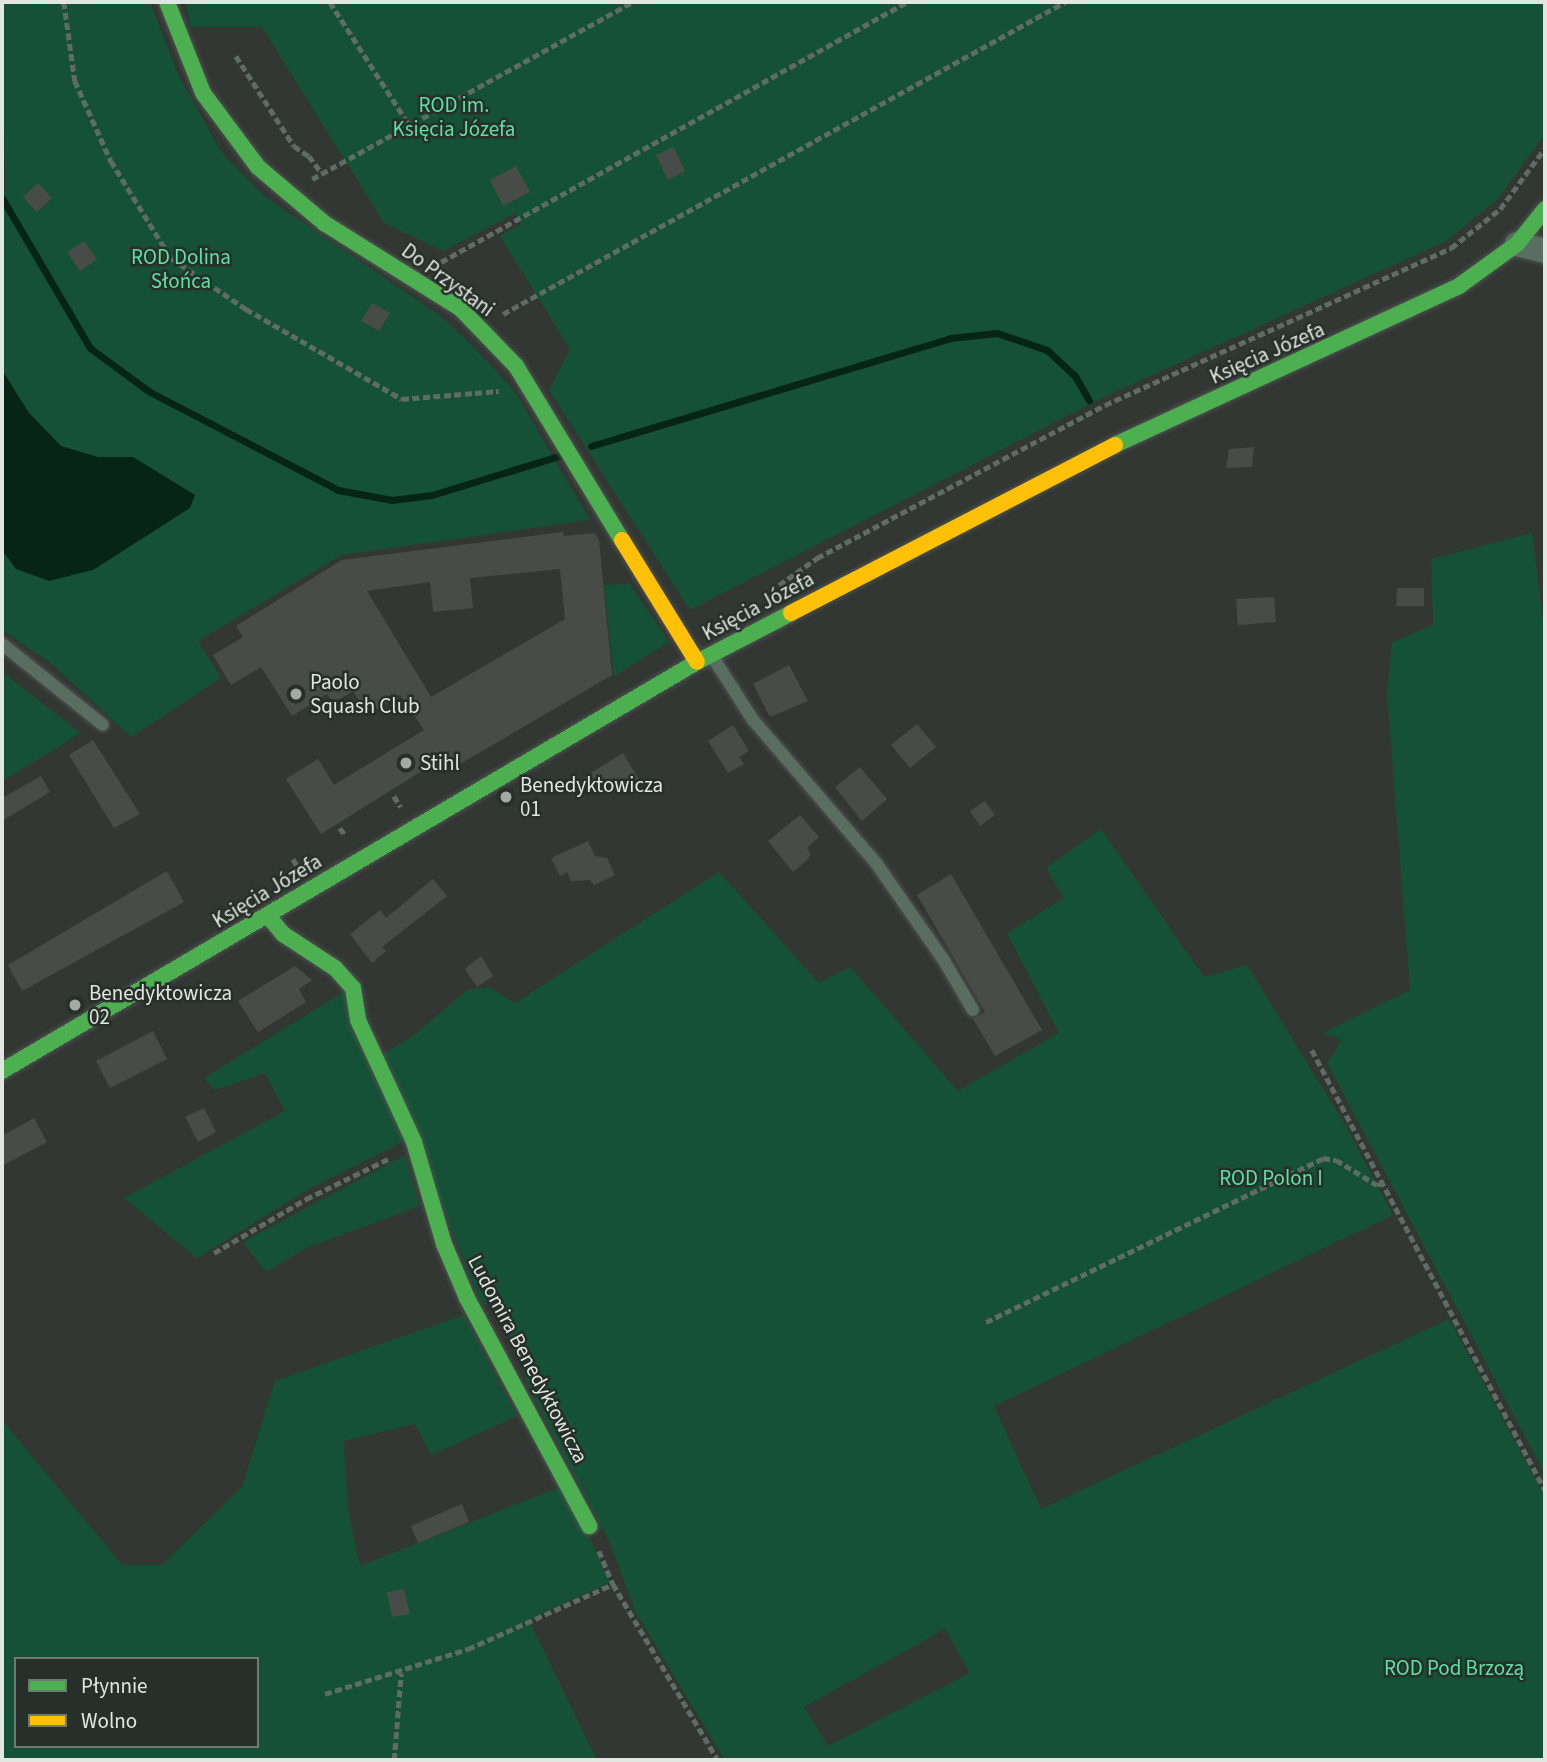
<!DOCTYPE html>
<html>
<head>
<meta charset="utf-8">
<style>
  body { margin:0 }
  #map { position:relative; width:1547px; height:1762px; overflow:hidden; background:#323734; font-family:"Source Sans 3",sans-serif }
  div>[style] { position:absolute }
  .green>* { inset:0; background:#155136 }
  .water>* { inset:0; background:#062517 }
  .stream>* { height:7px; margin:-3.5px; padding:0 3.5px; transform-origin:3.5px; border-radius:3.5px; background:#062517 }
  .building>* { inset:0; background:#484c49 }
  .path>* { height:4.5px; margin-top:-2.25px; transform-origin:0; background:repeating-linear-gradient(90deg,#5f6c65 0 7px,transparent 0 10.5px) }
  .roads { filter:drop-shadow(0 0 2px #4f5250) drop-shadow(0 0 2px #4f5250) }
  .lane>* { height:12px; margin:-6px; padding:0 6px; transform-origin:6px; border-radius:6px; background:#5a6d63 }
  .street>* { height:24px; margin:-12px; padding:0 12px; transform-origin:12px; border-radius:12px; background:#5a6d63 }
  .fast>* { height:16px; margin:-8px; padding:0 8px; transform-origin:8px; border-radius:8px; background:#4caf50 }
  .slow>* { height:16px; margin:-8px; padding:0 8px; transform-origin:8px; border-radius:8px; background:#ffc107 }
  .dots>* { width:19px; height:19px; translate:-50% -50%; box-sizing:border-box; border:4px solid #262f2a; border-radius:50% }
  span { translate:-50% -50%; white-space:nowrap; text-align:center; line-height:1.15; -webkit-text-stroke:5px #262f2a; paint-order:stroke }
  .park-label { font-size:21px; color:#5ae3a0 }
  .street-label { font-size:21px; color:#e1e6e3 }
  .poi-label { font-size:21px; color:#e1e6e3 }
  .left { translate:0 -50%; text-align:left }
  .frame { position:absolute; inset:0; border:4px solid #e1e6e3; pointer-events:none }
  .legend { position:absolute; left:14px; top:1657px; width:245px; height:91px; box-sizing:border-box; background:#262f2a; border:2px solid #717874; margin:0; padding:9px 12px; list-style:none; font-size:21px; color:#e1e6e3 }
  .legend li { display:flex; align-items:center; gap:14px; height:35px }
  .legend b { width:35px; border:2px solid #717874 }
</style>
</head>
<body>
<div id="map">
  <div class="green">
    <div style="clip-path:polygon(2px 2px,150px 2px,177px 72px,221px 152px,264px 196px,438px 314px,467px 340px,514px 390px,590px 520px,341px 555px,198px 641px,221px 678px,131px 737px,52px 664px,2px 630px,2px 550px,16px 569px,93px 570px,139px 537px,133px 457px,98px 457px,61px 446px,29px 413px,2px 370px,2px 186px,5px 191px)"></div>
    <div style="clip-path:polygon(185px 2px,1545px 2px,1545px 134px,1498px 199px,1446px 241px,1102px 398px,690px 610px,549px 390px,570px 349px,500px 236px,521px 224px,516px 213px,443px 251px,384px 223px,262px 27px,191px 27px)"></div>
    <div style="clip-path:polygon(1532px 533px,1545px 637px,1545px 1474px,1327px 1063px,1342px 1040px,1323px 1033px,1410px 990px,1387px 693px,1392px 642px,1433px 625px,1431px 559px)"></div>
    <div style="clip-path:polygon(630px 584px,669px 642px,614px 676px,604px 585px)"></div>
    <div style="clip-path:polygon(2px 672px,81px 733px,2px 781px)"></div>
    <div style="clip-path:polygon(evenodd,1101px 829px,1204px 977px,1247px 965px,1347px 1128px,1393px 1215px,994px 1406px,1041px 1509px,1449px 1319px,1545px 1497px,1545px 1760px,725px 1760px,636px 1613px,609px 1541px,531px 1393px,496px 1302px,482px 1305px,381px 1055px,412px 1037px,467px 990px,489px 987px,515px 1003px,719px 872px,819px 983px,850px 967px,958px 1091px,1059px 1033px,1007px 933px,1064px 898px,1046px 868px,1101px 829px,945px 1629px,970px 1673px,828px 1746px,804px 1707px,945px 1629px)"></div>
    <div style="clip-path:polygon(349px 989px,404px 1141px,307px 1190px,197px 1258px,124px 1198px,285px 1111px,265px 1073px,215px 1090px,204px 1078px)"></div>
    <div style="clip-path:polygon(405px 1155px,420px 1206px,306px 1248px,266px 1272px,243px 1242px)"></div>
    <div style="clip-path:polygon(evenodd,464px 1315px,517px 1416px,431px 1455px,415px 1424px,344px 1441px,348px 1509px,360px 1566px,565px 1485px,610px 1582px,529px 1620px,597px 1760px,2px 1760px,2px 1420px,122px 1565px,162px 1565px,242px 1487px,275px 1381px,464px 1315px,16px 1659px,257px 1659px,257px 1746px,16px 1746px,16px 1659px)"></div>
  </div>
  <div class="water">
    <div style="clip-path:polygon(2px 370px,29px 413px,61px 446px,98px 457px,133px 457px,195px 495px,190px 508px,93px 570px,49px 581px,16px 569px,2px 550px)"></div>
  </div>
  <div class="stream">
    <div style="left:2px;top:198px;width:174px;rotate:59.6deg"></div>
    <div style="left:90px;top:348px;width:74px;rotate:36.3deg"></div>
    <div style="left:150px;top:392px;width:212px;rotate:27.5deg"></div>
    <div style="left:338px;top:490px;width:55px;rotate:10.5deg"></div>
    <div style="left:392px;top:500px;width:40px;rotate:-7.1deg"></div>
    <div style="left:432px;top:495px;width:133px;rotate:-17.1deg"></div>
    <div style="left:591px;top:446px;width:375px;rotate:-16.7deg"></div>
    <div style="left:950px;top:338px;width:47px;rotate:-6.1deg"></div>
    <div style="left:997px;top:333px;width:53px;rotate:18.8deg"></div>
    <div style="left:1047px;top:350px;width:38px;rotate:43deg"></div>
    <div style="left:1075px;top:376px;width:28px;rotate:60deg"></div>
  </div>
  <div class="building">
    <div style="clip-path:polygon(674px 147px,685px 171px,668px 180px,656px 155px)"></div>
    <div style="clip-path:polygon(516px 166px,530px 192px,503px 206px,490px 180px)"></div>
    <div style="clip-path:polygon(38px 183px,52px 198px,37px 212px,23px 197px)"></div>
    <div style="clip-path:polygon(84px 241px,97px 259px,80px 271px,67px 252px)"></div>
    <div style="clip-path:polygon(372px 303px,390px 313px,379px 331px,361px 321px)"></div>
    <div style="clip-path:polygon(1254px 447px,1252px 467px,1226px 468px,1229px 449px)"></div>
    <div style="clip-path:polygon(evenodd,563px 532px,564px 536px,595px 533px,599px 540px,612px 675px,448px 771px,441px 759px,321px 834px,286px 779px,318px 759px,334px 785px,424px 730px,400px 695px,368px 714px,353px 691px,333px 703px,327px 694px,292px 716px,261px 667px,231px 685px,213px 655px,243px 637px,236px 626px,342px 560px,563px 532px,560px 569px,565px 619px,431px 697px,367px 591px,430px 582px,433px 612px,473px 608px,470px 578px,560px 569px)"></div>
    <div style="clip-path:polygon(1397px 588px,1424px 588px,1424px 606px,1396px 606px)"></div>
    <div style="clip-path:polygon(1274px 597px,1276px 622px,1238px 625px,1236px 599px)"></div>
    <div style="clip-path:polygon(789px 665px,808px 701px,770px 717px,753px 684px)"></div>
    <div style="clip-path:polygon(917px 724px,936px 747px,910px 768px,891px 745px)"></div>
    <div style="clip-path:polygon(733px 725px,749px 751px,739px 757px,744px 764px,728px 773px,708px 741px)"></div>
    <div style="clip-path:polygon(93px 740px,140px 814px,114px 828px,69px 755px)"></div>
    <div style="clip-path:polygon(623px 753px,640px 781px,622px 791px,615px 780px,594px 793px,584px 777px)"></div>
    <div style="clip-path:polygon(860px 767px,887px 799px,862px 821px,835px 787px)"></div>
    <div style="clip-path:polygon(41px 776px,50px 792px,2px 821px,2px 798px)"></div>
    <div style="clip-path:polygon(985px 801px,995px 815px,980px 826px,970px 811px)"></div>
    <div style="clip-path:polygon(800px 815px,819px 837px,807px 848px,811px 854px,807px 860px,793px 872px,768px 841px)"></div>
    <div style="clip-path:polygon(588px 841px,595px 856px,607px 858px,615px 875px,594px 885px,590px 880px,571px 881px,567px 872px,560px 876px,551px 858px)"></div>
    <div style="clip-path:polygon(167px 871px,184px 902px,22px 991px,8px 965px)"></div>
    <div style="clip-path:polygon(951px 874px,1042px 1030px,995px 1056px,973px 1019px,985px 1012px,917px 895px)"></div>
    <div style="clip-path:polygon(433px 879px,447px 896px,382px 947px,386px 951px,372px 963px,350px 934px,380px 910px,386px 918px)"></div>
    <div style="clip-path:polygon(481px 956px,493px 976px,477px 987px,465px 969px)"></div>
    <div style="clip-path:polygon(295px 966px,312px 980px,299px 989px,306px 1002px,258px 1032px,238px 1001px)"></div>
    <div style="clip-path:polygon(153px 1031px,167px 1059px,110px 1088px,96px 1061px)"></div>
    <div style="clip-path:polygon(204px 1108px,216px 1132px,198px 1142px,185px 1117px)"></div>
    <div style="clip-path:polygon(34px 1118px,47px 1142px,2px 1166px,2px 1136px)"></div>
    <div style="clip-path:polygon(462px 1504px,469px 1522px,418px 1543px,411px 1526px)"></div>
    <div style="clip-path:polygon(404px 1589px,410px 1614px,392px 1617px,387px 1592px)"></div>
  </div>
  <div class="path">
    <div style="left:64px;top:2px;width:80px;rotate:82.1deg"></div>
    <div style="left:75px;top:81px;width:88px;rotate:65.8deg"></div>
    <div style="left:111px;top:161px;width:114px;rotate:58.3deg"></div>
    <div style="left:171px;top:258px;width:91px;rotate:34.2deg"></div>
    <div style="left:246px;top:309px;width:180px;rotate:30deg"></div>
    <div style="left:402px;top:399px;width:97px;rotate:-4.7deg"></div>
    <div style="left:330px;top:2px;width:148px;rotate:57.2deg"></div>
    <div style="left:236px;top:56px;width:107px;rotate:57.2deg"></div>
    <div style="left:294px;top:146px;width:18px;rotate:34deg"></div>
    <div style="left:309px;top:156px;width:21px;rotate:53deg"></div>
    <div style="left:312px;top:179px;width:367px;rotate:-28.9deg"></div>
    <div style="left:441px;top:262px;width:534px;rotate:-29.16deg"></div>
    <div style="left:503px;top:314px;width:643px;rotate:-29.04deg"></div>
    <div style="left:779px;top:585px;width:47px;rotate:-35.4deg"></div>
    <div style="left:817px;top:558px;width:326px;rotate:-28deg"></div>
    <div style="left:1105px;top:405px;width:380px;rotate:-24.4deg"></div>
    <div style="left:1451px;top:248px;width:63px;rotate:-38.5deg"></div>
    <div style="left:1500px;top:209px;width:76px;rotate:-53.6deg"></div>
    <div style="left:394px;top:796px;width:13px;rotate:58deg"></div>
    <div style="left:340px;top:828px;width:10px;rotate:53deg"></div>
    <div style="left:293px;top:859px;width:9px;rotate:58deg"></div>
    <div style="left:1312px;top:1050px;width:498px;rotate:62.1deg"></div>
    <div style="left:214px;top:1253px;width:107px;rotate:-30.4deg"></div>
    <div style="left:306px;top:1199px;width:93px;rotate:-26deg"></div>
    <div style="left:986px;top:1322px;width:375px;rotate:-25.9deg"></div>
    <div style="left:1323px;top:1158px;width:13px;rotate:9deg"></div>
    <div style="left:1336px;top:1160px;width:48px;rotate:31.4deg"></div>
    <div style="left:1377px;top:1185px;width:10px"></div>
    <div style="left:599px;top:1551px;width:36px;rotate:67deg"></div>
    <div style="left:613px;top:1584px;width:205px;rotate:59.2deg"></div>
    <div style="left:325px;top:1694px;width:150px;rotate:-17.5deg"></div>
    <div style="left:468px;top:1649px;width:159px;rotate:-24.1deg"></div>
    <div style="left:394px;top:1760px;width:87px;rotate:-85.4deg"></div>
  </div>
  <div class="roads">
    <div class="lane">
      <div style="left:2px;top:644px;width:129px;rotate:38.7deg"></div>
      <div style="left:712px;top:656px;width:76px;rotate:57.4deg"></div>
      <div style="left:753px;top:720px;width:189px;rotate:49.3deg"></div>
      <div style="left:876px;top:863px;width:117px;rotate:55.1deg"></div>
      <div style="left:943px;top:959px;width:59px;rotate:59.5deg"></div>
    </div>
    <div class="street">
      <div style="left:1517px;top:244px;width:29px;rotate:14deg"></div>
    </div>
    <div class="fast">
      <div style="left:167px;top:2px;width:98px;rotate:68.4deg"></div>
      <div style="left:203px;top:93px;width:92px;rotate:53.4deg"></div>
      <div style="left:258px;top:167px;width:87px;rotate:40.3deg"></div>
      <div style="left:324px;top:223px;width:162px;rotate:32.1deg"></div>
      <div style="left:461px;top:309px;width:79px;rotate:46deg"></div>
      <div style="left:516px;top:366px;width:204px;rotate:58.7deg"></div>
      <div style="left:1115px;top:445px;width:379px;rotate:-24.8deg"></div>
      <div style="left:1459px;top:286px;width:72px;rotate:-35.9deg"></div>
      <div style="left:1517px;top:244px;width:45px;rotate:-51.3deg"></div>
      <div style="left:268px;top:916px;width:23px;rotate:50deg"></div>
      <div style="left:283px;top:934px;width:62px;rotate:33.2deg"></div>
      <div style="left:335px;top:968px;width:27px;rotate:48deg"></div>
      <div style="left:353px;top:988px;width:32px;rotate:81deg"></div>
      <div style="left:358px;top:1020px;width:134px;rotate:65.3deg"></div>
      <div style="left:414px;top:1142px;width:106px;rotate:73.6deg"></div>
      <div style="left:444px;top:1244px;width:59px;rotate:66.9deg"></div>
      <div style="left:467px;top:1298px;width:259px;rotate:61.8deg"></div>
      <div style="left:2px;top:1071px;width:806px;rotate:-30.48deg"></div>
      <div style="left:697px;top:662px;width:106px;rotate:-27.5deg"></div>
    </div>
    <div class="slow">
      <div style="left:622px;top:540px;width:143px;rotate:58.4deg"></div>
      <div style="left:791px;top:613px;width:365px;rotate:-27.4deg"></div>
    </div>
  </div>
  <div class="dots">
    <div style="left:296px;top:694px;background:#a4a9a6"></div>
    <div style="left:406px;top:763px;background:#a4a9a6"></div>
    <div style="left:506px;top:797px;background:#a4a9a6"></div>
    <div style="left:75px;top:1005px;background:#a4a9a6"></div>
  </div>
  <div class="park-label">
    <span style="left:454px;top:117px">ROD im.<br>Księcia Józefa</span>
    <span style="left:181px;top:269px">ROD Dolina<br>Słońca</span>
    <span style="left:1271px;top:1178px">ROD Polon I</span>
    <span style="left:1454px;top:1668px">ROD Pod Brzozą</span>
  </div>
  <div class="street-label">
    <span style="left:448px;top:280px;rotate:36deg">Do Przystani</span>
    <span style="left:1267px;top:353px;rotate:-24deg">Księcia Józefa</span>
    <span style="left:758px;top:606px;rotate:-28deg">Księcia Józefa</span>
    <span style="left:267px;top:891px;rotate:-31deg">Księcia Józefa</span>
    <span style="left:528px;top:1359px;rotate:62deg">Ludomira Benedyktowicza</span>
  </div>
  <div class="poi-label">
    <span class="left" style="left:310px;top:694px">Paolo<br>Squash Club</span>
    <span class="left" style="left:420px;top:763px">Stihl</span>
    <span class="left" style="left:520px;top:797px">Benedyktowicza<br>01</span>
    <span class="left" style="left:89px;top:1005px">Benedyktowicza<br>02</span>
  </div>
  <div class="frame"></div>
  <ul class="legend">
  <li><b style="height:9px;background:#4caf50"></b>Płynnie</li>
  <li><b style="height:9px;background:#ffc107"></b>Wolno</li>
  </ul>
</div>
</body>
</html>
